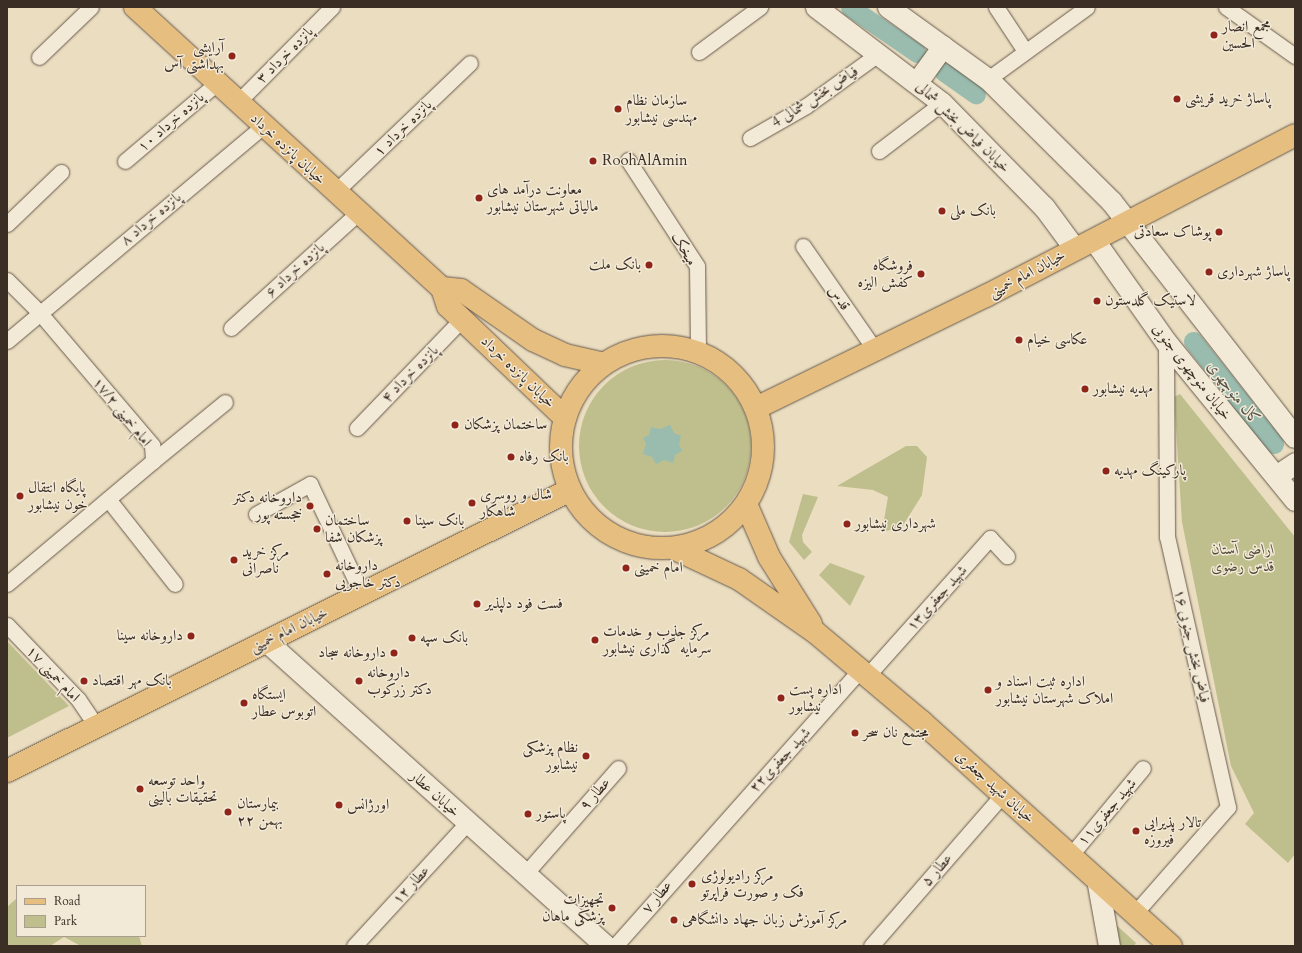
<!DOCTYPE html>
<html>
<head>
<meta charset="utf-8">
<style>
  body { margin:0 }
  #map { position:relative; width:1302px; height:953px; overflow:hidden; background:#ebddc0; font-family:Cardo,Amiri,serif }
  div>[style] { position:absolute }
  .green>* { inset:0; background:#bfbf8d }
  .round { border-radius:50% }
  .water>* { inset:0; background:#99bcaf }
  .canal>* { height:19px; margin:-9.5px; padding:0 9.5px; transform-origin:9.5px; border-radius:9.5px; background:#99bcaf }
  .roads { filter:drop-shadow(0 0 1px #675a4c) drop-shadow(0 0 1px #675a4c) }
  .street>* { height:15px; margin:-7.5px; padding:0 7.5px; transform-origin:7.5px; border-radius:7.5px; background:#f2e9d6 }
  .secondary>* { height:21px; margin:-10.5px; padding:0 10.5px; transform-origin:10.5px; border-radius:10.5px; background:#f2e9d6 }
  .primary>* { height:22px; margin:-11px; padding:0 11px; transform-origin:11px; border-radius:11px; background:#e6be80 }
  .primary>.ring { margin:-11px; padding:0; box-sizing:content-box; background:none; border:22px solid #e6be80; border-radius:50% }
  .dots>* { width:11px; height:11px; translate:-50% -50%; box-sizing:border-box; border:2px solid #f2e9d6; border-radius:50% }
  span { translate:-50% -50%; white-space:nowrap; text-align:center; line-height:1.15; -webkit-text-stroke:3px #f2e9d6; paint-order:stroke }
  .poi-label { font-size:15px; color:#3b2e25 }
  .left { translate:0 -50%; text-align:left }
  .right { translate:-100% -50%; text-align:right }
  .street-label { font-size:15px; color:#3b2e25 }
  .park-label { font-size:15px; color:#554b3a; font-style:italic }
  .water-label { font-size:16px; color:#525248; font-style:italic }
  .frame { position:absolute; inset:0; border:8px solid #3b2e25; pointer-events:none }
  .legend { position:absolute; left:16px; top:885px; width:130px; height:52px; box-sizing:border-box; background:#f2e9d6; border:1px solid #a99e8f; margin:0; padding:5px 7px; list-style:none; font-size:12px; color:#3b2e25 }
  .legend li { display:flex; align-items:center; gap:8px; height:20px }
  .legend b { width:20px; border:1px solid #a99e8f }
</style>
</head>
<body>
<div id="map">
  <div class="green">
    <div class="round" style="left:579px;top:360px;width:172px;height:172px"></div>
    <div style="clip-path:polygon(1180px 394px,1295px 537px,1295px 854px,1288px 863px,1245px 824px,1254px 813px,1231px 766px,1182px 522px,1174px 397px)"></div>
    <div style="clip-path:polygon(906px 446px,917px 446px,927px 457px,922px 495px,902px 527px,882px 532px,888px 497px,873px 490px,837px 486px)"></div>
    <div style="clip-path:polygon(803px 494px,818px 497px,802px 535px,803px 542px,812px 552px,804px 560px,789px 542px)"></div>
    <div style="clip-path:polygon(830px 563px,865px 576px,850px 606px,819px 575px)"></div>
    <div style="clip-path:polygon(7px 641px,69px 706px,7px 738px)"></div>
    <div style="clip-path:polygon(17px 898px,17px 936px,139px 936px,142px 946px,81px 946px,64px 937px,50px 946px,7px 946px,7px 907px)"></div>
    <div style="clip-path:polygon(1113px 922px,1136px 943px,1134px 946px,1115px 946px)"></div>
  </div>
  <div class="water">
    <div style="clip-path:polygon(670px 425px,674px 433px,681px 436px,679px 444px,682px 451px,675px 455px,673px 463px,664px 460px,656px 464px,652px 457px,643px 454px,646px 444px,643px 438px,649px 435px,651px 427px,660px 429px)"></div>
  </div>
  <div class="canal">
    <div style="left:850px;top:7px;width:81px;rotate:34.5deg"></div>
    <div style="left:944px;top:72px;width:39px;rotate:35deg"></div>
    <div style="left:1193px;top:341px;width:131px;rotate:51.8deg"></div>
  </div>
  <div class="roads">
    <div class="street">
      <div style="left:996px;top:7px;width:53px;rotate:56.6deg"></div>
      <div style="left:1226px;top:7px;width:85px;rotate:35.4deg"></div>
      <div style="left:699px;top:52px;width:76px;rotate:-36.4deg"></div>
      <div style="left:39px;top:57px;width:72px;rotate:-43.9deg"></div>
      <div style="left:988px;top:79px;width:122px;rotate:-36deg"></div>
      <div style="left:238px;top:102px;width:134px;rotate:-45.3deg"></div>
      <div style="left:750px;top:138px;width:64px;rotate:-29.7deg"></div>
      <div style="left:806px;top:106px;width:89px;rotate:-35.8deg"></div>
      <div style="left:879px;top:151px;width:79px;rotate:-37.3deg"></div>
      <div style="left:628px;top:160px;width:126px;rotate:56.9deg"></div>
      <div style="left:697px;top:266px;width:85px;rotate:89.3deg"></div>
      <div style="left:125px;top:161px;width:121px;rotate:-40.3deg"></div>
      <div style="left:334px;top:193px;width:188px;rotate:-43.7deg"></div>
      <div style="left:7px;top:224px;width:75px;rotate:-43.9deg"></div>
      <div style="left:803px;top:246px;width:126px;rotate:55.3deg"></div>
      <div style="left:7px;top:280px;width:45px;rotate:45deg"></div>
      <div style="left:39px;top:312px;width:175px;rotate:49.6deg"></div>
      <div style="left:152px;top:445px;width:16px;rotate:86deg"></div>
      <div style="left:153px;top:461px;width:191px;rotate:139.9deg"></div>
      <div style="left:231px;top:328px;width:171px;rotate:-42.2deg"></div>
      <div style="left:7px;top:341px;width:334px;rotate:-40deg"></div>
      <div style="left:357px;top:428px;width:151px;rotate:-46.1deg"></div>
      <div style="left:153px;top:461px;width:93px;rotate:-39.3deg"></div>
      <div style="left:108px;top:499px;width:108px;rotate:51.8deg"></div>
      <div style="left:256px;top:514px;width:62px;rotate:-29.1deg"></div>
      <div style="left:310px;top:484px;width:122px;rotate:64.7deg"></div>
      <div style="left:7px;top:625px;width:103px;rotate:46.2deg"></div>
      <div style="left:78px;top:699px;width:32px;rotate:56deg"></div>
      <div style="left:867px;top:676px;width:185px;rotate:-48.3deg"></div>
      <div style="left:990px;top:538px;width:25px;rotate:47deg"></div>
      <div style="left:1070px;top:856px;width:114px;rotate:-50.3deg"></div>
      <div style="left:525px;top:874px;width:141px;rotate:-48.7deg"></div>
      <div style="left:1135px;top:913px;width:141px;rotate:-48.7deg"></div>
      <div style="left:1228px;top:807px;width:277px;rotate:-102.7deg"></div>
      <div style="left:1167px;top:537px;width:195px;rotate:-90.3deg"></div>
      <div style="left:354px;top:946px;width:167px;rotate:-47.4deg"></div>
      <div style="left:615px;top:946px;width:369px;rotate:-48.4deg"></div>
      <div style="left:871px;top:946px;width:201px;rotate:-49deg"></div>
    </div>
    <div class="secondary">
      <div style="left:816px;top:7px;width:158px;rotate:37.3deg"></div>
      <div style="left:942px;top:103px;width:146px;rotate:45.6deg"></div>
      <div style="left:1044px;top:207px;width:52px;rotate:53.6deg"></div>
      <div style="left:888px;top:7px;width:123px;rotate:35.8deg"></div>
      <div style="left:988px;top:79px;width:173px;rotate:44.8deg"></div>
      <div style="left:1111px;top:201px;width:299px;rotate:52.1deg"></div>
      <div style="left:917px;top:82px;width:44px;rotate:-54.2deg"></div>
      <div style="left:1094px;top:240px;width:125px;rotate:54.8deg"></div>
      <div style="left:1166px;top:342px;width:204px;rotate:50.8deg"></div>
      <div style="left:1276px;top:476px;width:23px;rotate:-34deg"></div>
      <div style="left:266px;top:641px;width:457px;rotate:41.9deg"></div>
      <div style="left:1097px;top:879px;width:68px;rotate:79.8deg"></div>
    </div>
    <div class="primary">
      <div style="left:135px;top:7px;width:416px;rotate:42.5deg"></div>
      <div style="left:442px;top:288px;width:19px;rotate:72deg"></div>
      <div style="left:448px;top:306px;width:162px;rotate:43.7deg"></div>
      <div style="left:442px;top:288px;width:19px;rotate:6deg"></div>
      <div style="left:461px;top:290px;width:88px;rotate:34.8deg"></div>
      <div style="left:533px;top:340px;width:35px;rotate:25deg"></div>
      <div style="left:565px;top:355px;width:37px;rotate:13deg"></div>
      <div class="ring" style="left:561px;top:346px;width:180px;height:180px"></div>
      <div style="left:756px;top:408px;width:256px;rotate:-26deg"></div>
      <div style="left:986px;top:296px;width:348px;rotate:-27.5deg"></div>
      <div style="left:746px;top:504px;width:58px;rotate:66.5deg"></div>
      <div style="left:769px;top:557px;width:79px;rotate:57.9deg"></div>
      <div style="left:673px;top:548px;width:73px;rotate:25.2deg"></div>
      <div style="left:739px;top:579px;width:93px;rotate:34.9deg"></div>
      <div style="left:815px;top:632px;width:140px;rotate:40.1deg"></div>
      <div style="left:922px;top:722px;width:335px;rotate:42deg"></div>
      <div style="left:7px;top:771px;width:629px;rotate:-26.52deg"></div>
    </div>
  </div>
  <div class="dots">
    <div style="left:1214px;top:35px;background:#8f2418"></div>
    <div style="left:232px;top:56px;background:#8f2418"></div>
    <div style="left:1177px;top:99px;background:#8f2418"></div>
    <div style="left:618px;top:109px;background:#8f2418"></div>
    <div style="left:593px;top:161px;background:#8f2418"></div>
    <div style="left:479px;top:198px;background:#8f2418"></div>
    <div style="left:942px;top:211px;background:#8f2418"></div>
    <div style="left:1219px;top:232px;background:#8f2418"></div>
    <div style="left:649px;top:265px;background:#8f2418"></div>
    <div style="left:1209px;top:272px;background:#8f2418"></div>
    <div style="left:921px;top:274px;background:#8f2418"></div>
    <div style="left:1097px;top:301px;background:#8f2418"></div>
    <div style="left:1019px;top:340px;background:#8f2418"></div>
    <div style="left:1085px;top:389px;background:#8f2418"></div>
    <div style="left:455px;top:425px;background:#8f2418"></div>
    <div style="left:511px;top:457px;background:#8f2418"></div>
    <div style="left:1106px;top:471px;background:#8f2418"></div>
    <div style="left:20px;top:496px;background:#8f2418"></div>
    <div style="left:472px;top:503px;background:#8f2418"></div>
    <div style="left:310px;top:506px;background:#8f2418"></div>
    <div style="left:407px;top:521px;background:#8f2418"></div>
    <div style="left:847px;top:524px;background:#8f2418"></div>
    <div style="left:317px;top:529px;background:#8f2418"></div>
    <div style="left:234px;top:560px;background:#8f2418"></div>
    <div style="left:626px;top:568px;background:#8f2418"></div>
    <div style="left:327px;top:574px;background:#8f2418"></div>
    <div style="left:477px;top:604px;background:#8f2418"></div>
    <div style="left:191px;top:636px;background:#8f2418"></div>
    <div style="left:412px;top:638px;background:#8f2418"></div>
    <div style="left:595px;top:640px;background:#8f2418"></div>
    <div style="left:394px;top:653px;background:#8f2418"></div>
    <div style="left:84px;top:681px;background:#8f2418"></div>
    <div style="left:359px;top:681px;background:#8f2418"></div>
    <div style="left:988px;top:690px;background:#8f2418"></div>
    <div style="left:781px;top:698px;background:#8f2418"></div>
    <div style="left:244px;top:703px;background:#8f2418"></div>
    <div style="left:855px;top:733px;background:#8f2418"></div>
    <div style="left:586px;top:756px;background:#8f2418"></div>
    <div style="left:140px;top:789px;background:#8f2418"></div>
    <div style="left:339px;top:805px;background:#8f2418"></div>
    <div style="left:228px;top:812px;background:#8f2418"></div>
    <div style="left:528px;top:814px;background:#8f2418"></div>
    <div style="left:1136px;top:831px;background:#8f2418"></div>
    <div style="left:692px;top:884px;background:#8f2418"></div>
    <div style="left:612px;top:908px;background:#8f2418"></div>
    <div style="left:674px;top:920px;background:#8f2418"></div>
  </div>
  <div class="poi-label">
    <span class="left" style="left:1222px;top:35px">مجمع انصار<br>الحسین</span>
    <span class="right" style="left:224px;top:56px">آرایشی<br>بهداشتی آس</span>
    <span class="left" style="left:1185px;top:99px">پاساژ خرید قریشی</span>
    <span class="left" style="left:626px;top:109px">سازمان نظام<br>مهندسی نیشابور</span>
    <span class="left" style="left:602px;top:161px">RoohAlAmin</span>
    <span class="left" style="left:487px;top:198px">معاونت درآمد های<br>مالیاتی شهرستان نیشابور</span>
    <span class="left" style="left:950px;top:211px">بانک ملی</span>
    <span class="right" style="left:1211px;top:232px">پوشاک سعادتی</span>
    <span class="right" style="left:641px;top:265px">بانک ملت</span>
    <span class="right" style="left:913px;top:274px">فروشگاه<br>کفش الیزه</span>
    <span class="left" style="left:1217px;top:272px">پاساژ شهرداری</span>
    <span class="left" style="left:1105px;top:301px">لاستیک گلدستون</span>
    <span class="left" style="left:1027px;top:340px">عکاسی خیام</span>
    <span class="left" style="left:1093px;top:389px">مهدیه نیشابور</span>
    <span class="left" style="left:464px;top:425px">ساختمان پزشکان</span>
    <span class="left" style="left:519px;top:457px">بانک رفاه</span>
    <span class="left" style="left:1114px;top:471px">پارکینگ مهدیه</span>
    <span class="left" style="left:28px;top:496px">پایگاه انتقال<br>خون نیشابور</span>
    <span class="left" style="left:480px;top:503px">شال و روسری<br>شاهکار</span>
    <span class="right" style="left:302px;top:506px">داروخانه دکتر<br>خجسته پور</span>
    <span class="left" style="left:325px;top:529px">ساختمان<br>پزشکان شفا</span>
    <span class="left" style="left:415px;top:521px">بانک سینا</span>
    <span class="left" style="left:855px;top:524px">شهرداری نیشابور</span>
    <span class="left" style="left:242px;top:560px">مرکز خرید<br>ناصرانی</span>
    <span class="left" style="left:335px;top:574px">داروخانه<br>دکتر خاجویی</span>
    <span class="left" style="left:634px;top:568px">امام خمینی</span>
    <span class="left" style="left:485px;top:604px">فست فود دلپذیر</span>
    <span class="left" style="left:603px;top:640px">مرکز جذب و خدمات<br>سرمایه گذاری نیشابور</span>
    <span class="right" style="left:183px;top:636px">داروخانه سینا</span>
    <span class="left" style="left:420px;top:638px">بانک سپه</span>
    <span class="right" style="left:386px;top:653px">داروخانه سجاد</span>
    <span class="left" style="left:367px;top:681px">داروخانه<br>دکتر زرکوب</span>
    <span class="left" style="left:92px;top:681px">بانک مهر اقتصاد</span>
    <span class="left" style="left:996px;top:690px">اداره ثبت اسناد و<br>املاک شهرستان نیشابور</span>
    <span class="left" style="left:789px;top:698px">اداره پست<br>نیشابور</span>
    <span class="left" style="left:252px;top:703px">ایستگاه<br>اتوبوس عطار</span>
    <span class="left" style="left:863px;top:733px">مجتمع نان سحر</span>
    <span class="right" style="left:578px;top:756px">نظام پزشکی<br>نیشابور</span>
    <span class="left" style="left:148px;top:789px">واحد توسعه<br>تحقیقات بالینی</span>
    <span class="left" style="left:237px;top:812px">بیمارستان<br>۲۲ بهمن</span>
    <span class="left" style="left:347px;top:805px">اورژانس</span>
    <span class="left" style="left:536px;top:814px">پاستور</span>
    <span class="left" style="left:1144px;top:831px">تالار پذیرایی<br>فیروزه</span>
    <span class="left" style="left:701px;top:884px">مرکز رادیولوژی<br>فک و صورت فراپرتو</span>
    <span class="right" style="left:604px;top:908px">تجهیزات<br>پزشکی ماهان</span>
    <span class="left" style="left:682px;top:920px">مرکز آموزش زبان جهاد دانشگاهی</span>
  </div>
  <div class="street-label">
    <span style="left:285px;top:55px;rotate:-45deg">پانزده خرداد ۳</span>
    <span style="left:815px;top:97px;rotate:-33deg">فیاض بخش شمالی 4</span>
    <span style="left:171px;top:122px;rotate:-41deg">پانزده خرداد ۱۰</span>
    <span style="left:963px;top:127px;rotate:44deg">خیابان فیاض بخش شمالی</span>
    <span style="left:403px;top:128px;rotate:-44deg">پانزده خرداد ۱</span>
    <span style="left:288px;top:149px;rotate:43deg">خیابان پانزده خرداد</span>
    <span style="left:151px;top:219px;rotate:-40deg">پانزده خرداد ۸</span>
    <span style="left:684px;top:249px;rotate:60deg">میخک</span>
    <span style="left:295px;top:270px;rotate:-42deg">پانزده خرداد ۶</span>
    <span style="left:1027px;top:274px;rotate:-28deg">خیابان امام خمینی</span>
    <span style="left:839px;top:298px;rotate:55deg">قدس</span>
    <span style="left:518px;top:372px;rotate:44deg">خیابان پانزده خرداد</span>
    <span style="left:1192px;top:372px;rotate:52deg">خیابان منوچهری جنوبی</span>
    <span style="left:410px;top:374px;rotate:-45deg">پانزده خرداد ۴</span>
    <span style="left:122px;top:412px;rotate:51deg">امام خمینی ۱۷/۲</span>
    <span style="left:937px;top:598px;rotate:-48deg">شهید جعفری۱۳</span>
    <span style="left:289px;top:630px;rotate:-26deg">خیابان امام خمینی</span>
    <span style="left:1192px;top:646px;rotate:77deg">فیاض بخش جنوبی ۱۶</span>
    <span style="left:53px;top:674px;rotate:47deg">امام خمینی ۱۷</span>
    <span style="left:780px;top:760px;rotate:-47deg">شهید جعفری۲۲</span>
    <span style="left:995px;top:787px;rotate:42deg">خیابان شهید جعفری</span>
    <span style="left:435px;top:794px;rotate:42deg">خیابان عطار</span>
    <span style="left:595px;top:794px;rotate:-48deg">عطار ۹</span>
    <span style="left:1107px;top:812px;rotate:-50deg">شهید جعفری۱۱</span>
    <span style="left:937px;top:870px;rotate:-49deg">عطار ۵</span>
    <span style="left:411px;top:885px;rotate:-47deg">عطار ۱۲</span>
    <span style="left:657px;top:897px;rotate:-50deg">عطار ۷</span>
  </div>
  <div class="park-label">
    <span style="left:1243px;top:558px">اراضی آستان<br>قدس رضوی</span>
  </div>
  <div class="water-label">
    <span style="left:1234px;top:393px;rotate:52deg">کال منوچهری</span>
  </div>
  <div class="frame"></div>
  <ul class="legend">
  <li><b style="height:5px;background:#e6be80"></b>Road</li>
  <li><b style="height:11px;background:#bfbf8d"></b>Park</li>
  </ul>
</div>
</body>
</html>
